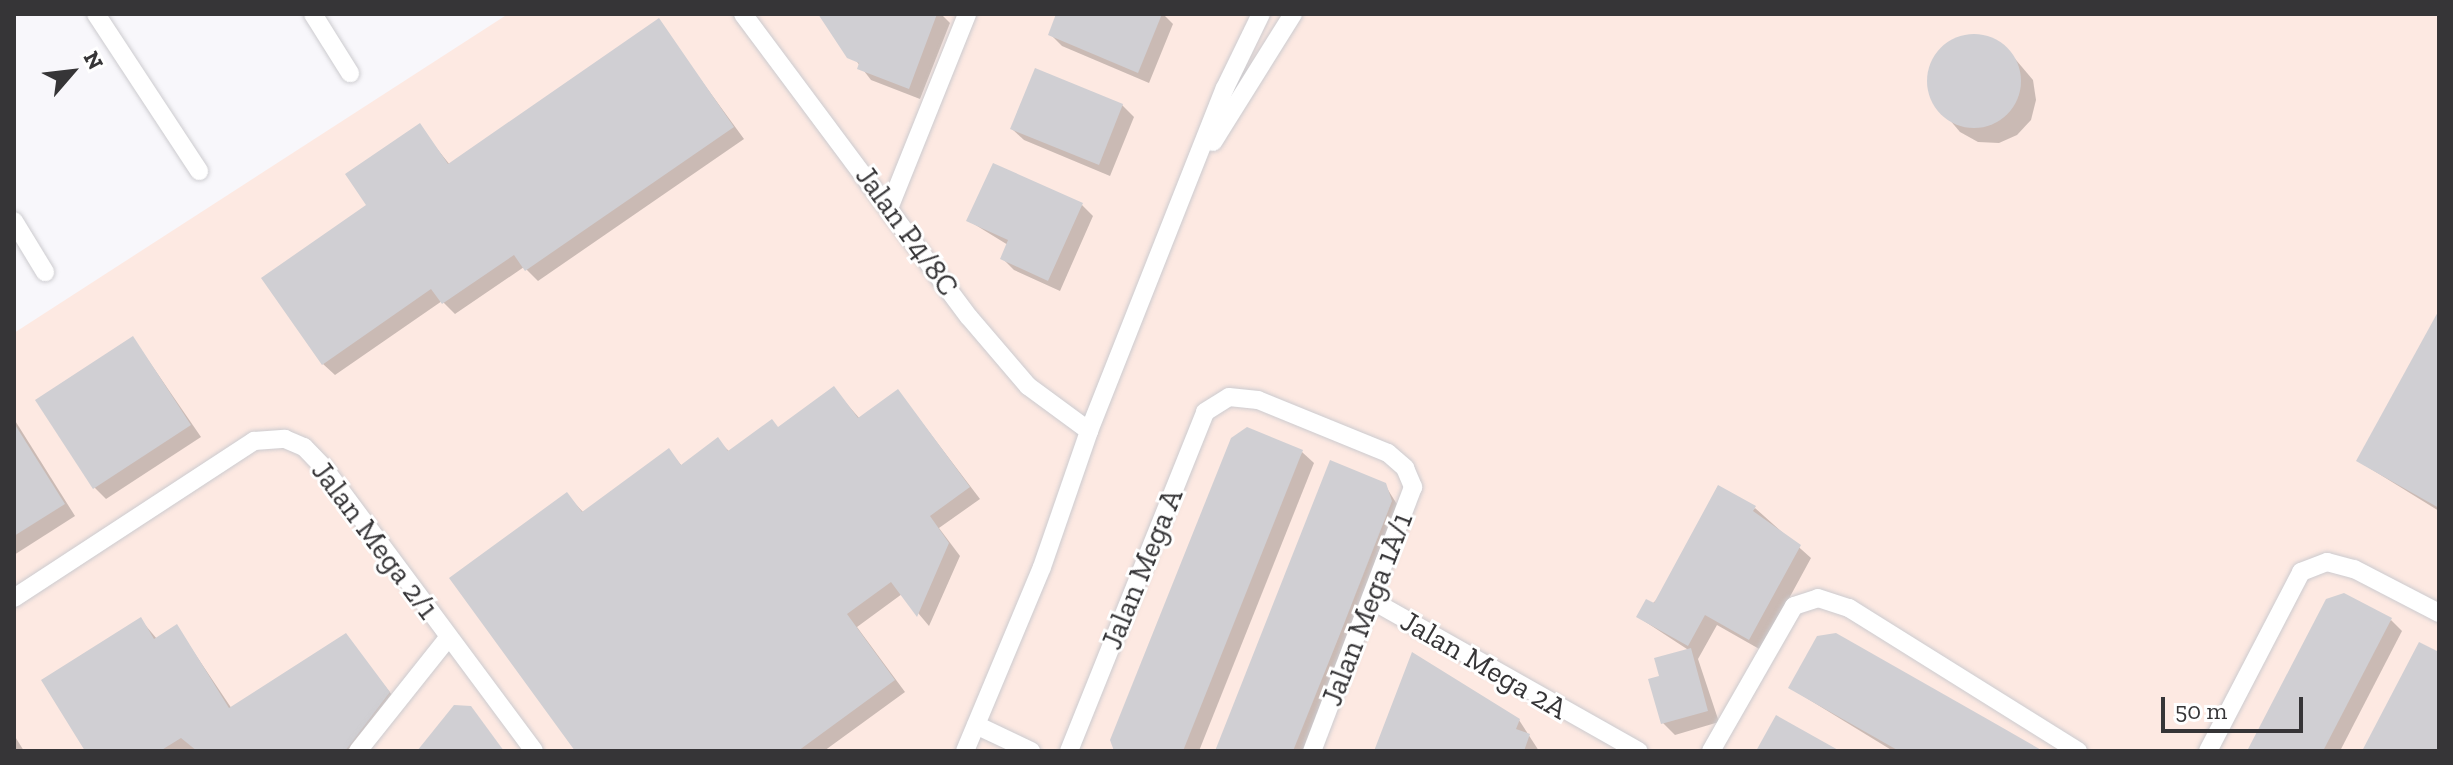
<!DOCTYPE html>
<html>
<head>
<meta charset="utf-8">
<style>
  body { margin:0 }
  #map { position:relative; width:2453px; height:765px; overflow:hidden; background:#f8f7fb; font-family:"Zilla Slab",serif }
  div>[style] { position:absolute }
  .industrial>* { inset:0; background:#fde9e2 }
  .shadow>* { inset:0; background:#0003 }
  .building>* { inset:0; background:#d0cfd3 }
  .round { border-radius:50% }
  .roads { filter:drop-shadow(0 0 2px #cccbcf) drop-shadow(0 0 2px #cccbcf) }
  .minor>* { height:18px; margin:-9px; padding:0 9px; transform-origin:9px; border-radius:9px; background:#fff }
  span { translate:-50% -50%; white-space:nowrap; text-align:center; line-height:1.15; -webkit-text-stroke:6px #fff; paint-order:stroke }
  .street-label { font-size:30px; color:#363537 }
  .frame { position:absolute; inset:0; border:16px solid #363537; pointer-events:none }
  .north { position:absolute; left:32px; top:32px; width:80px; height:80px; -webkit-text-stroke:6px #fff; paint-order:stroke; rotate:62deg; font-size:22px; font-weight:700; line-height:32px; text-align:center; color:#363537 }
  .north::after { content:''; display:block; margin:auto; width:28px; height:36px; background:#363537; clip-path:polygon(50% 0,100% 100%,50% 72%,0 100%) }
  .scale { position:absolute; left:2161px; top:697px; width:142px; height:36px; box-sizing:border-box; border:4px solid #363537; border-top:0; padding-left:10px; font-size:24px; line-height:28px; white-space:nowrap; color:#363537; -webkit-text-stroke:6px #fff; paint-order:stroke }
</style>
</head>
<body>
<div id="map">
  <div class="industrial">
    <div style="clip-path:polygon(508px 14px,2439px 14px,2439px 751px,14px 751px,14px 333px)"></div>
  </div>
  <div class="shadow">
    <div style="clip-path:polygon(820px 14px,941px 14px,950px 23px,920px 99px,871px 80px)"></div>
    <div style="clip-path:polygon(1058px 14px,1163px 14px,1173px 24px,1149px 83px,1062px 46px,1050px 34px)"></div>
    <div style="clip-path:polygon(658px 21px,744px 139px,538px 281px,524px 267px,455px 314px,442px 301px,335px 375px,323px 364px,369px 205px,419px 126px,450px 165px)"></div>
    <div style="clip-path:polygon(1966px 36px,1986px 37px,2005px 47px,2033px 80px,2036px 100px,2031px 120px,2017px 135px,1999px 143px,1978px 142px,1960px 132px,1932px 99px,1928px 79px,1934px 59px,1947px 44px)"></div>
    <div style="clip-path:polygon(1122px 105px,1134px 117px,1110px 176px,1024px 140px,1012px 129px)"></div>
    <div style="clip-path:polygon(1082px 205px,1093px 216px,1060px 291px,1014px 270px,1002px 258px,1008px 245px,969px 221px)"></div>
    <div style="clip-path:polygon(2439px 314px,2439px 511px,2358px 461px)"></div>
    <div style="clip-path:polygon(133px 338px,201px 437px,106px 499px,94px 487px)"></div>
    <div style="clip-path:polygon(834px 389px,860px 419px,898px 391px,980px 499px,939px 528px,960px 556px,929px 626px,902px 594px,857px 627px,905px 692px,824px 751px,576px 751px,567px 495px,584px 513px,669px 451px,682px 466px,717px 440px,730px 452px,779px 429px)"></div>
    <div style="clip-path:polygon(14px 419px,75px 516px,14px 555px)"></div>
    <div style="clip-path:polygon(1302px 452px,1314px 463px,1199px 751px,1116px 751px)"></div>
    <div style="clip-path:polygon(1385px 485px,1403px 514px,1309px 751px,1217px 751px)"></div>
    <div style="clip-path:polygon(1755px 508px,1811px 558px,1761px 650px,1717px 625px,1698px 659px,1719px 722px,1675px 735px,1663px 723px,1661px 677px,1690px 651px,1638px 617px)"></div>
    <div style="clip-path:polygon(141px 620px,157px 639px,177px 627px,232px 709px,345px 636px,400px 705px,364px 751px,88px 751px)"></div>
    <div style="clip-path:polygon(2391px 620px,2402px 631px,2340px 751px,2249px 751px)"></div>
    <div style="clip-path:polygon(1790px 688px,2039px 751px,1893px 751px)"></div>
    <div style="clip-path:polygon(1519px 720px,1539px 751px,1376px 751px)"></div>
    <div style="clip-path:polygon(14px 735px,24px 751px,14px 751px)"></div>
  </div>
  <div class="building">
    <div style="clip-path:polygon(818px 14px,937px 14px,909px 89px,857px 69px,859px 63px,847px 58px)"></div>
    <div style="clip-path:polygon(1056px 14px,1162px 14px,1138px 73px,1048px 35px)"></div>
    <div style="clip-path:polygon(659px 18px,734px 127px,525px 271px,514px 255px,442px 304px,431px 289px,322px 365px,261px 278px,366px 205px,345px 174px,420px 123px,448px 164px)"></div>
    <div class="round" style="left:1927px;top:34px;width:94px;height:94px"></div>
    <div style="clip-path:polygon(1035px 68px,1123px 104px,1099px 165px,1010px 129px)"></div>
    <div style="clip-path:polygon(993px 163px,1083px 203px,1048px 281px,1000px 259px,1008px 240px,966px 221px)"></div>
    <div style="clip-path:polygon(2439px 310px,2439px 508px,2356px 461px)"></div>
    <div style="clip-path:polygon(133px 336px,191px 425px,93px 489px,35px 400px)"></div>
    <div style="clip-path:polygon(834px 386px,858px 418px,898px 389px,970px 487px,930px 516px,949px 543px,917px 617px,891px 582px,847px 614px,895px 680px,798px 751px,575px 751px,449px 578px,567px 492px,582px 512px,669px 448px,681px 465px,718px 437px,728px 451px,772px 419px,778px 427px)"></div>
    <div style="clip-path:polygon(14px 423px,65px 504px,14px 536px)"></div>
    <div style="clip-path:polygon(1247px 427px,1303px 450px,1183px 751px,1114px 751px,1110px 740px,1231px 438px)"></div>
    <div style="clip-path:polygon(1330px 460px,1386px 483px,1392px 501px,1340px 634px,1293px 751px,1215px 751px)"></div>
    <div style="clip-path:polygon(1718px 485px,1756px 506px,1753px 511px,1801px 545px,1749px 640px,1705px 615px,1688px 646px,1636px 617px,1646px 599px,1654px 603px)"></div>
    <div style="clip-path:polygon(2344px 593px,2392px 618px,2323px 751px,2247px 751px,2326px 599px)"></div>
    <div style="clip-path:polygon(141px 617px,154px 639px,177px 624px,229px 708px,346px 633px,390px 692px,345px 751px,197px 751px,181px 738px,160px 751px,85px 751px,41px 680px)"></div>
    <div style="clip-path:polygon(1836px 633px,1989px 720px,2043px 751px,1899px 751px,1788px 688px,1817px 636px)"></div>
    <div style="clip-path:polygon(2419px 642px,2439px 652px,2439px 751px,2362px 751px)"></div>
    <div style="clip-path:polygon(1691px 648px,1708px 711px,1661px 724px,1648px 679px,1659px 676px,1654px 658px)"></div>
    <div style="clip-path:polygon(1412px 652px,1520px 719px,1516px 729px,1530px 734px,1524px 751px,1374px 751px)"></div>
    <div style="clip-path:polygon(454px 705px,471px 706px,504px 751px,417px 751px)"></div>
    <div style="clip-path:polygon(1776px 715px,1840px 751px,1756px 751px)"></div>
  </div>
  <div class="roads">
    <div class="minor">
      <div style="left:96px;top:14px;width:188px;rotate:56.7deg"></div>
      <div style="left:313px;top:14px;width:70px;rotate:57.9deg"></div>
      <div style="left:743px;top:14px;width:378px;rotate:53.3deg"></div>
      <div style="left:969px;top:317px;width:91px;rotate:49.5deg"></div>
      <div style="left:1028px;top:386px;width:76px;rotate:36.4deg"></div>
      <div style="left:1213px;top:142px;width:151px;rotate:-58deg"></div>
      <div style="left:890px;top:206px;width:207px;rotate:-68.1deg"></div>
      <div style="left:14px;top:221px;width:60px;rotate:58.7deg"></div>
      <div style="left:14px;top:598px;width:287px;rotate:-33.2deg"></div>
      <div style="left:254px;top:441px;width:31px;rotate:-4deg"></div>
      <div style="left:285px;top:439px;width:21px;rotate:23deg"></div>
      <div style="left:304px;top:447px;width:29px;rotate:46deg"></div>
      <div style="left:324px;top:468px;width:352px;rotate:53.4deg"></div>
      <div style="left:1373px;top:601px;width:305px;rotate:29.5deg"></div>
      <div style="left:976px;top:725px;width:61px;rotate:25.3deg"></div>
      <div style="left:358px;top:751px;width:144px;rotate:-51.5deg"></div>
      <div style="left:965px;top:751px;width:199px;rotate:-67.3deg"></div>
      <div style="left:1042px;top:567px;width:144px;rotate:-70.9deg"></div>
      <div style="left:1089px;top:431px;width:369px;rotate:-68.4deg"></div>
      <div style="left:1225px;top:88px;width:82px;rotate:-64.1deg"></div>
      <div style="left:1069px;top:751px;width:365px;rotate:-68.1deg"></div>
      <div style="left:1205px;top:412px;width:28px;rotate:-32deg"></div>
      <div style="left:1229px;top:397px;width:29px;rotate:6deg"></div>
      <div style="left:1258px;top:400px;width:140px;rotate:22.2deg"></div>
      <div style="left:1388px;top:453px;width:23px;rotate:41deg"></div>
      <div style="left:1405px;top:468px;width:21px;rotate:67deg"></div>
      <div style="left:1413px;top:487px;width:283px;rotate:110.9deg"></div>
      <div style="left:1711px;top:751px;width:167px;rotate:-60.2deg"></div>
      <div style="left:1794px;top:606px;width:25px;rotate:-18deg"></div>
      <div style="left:1818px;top:598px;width:33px;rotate:18deg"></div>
      <div style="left:1849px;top:608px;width:270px;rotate:32deg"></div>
      <div style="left:2208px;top:751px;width:202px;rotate:-62.5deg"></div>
      <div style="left:2301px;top:572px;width:28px;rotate:-21deg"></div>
      <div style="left:2327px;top:562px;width:28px;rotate:15deg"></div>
      <div style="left:2354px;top:569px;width:96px;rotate:27.4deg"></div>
    </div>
  </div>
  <div class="street-label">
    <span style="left:907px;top:231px;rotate:54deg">Jalan P4/8C</span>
    <span style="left:375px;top:540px;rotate:53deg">Jalan Mega 2/1</span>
    <span style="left:1142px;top:569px;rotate:-68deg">Jalan Mega A</span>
    <span style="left:1367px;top:609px;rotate:-69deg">Jalan Mega 1A/1</span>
    <span style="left:1484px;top:665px;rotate:30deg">Jalan Mega 2A</span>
  </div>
  <div class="frame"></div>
  <div class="north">N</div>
  <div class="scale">50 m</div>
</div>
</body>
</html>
